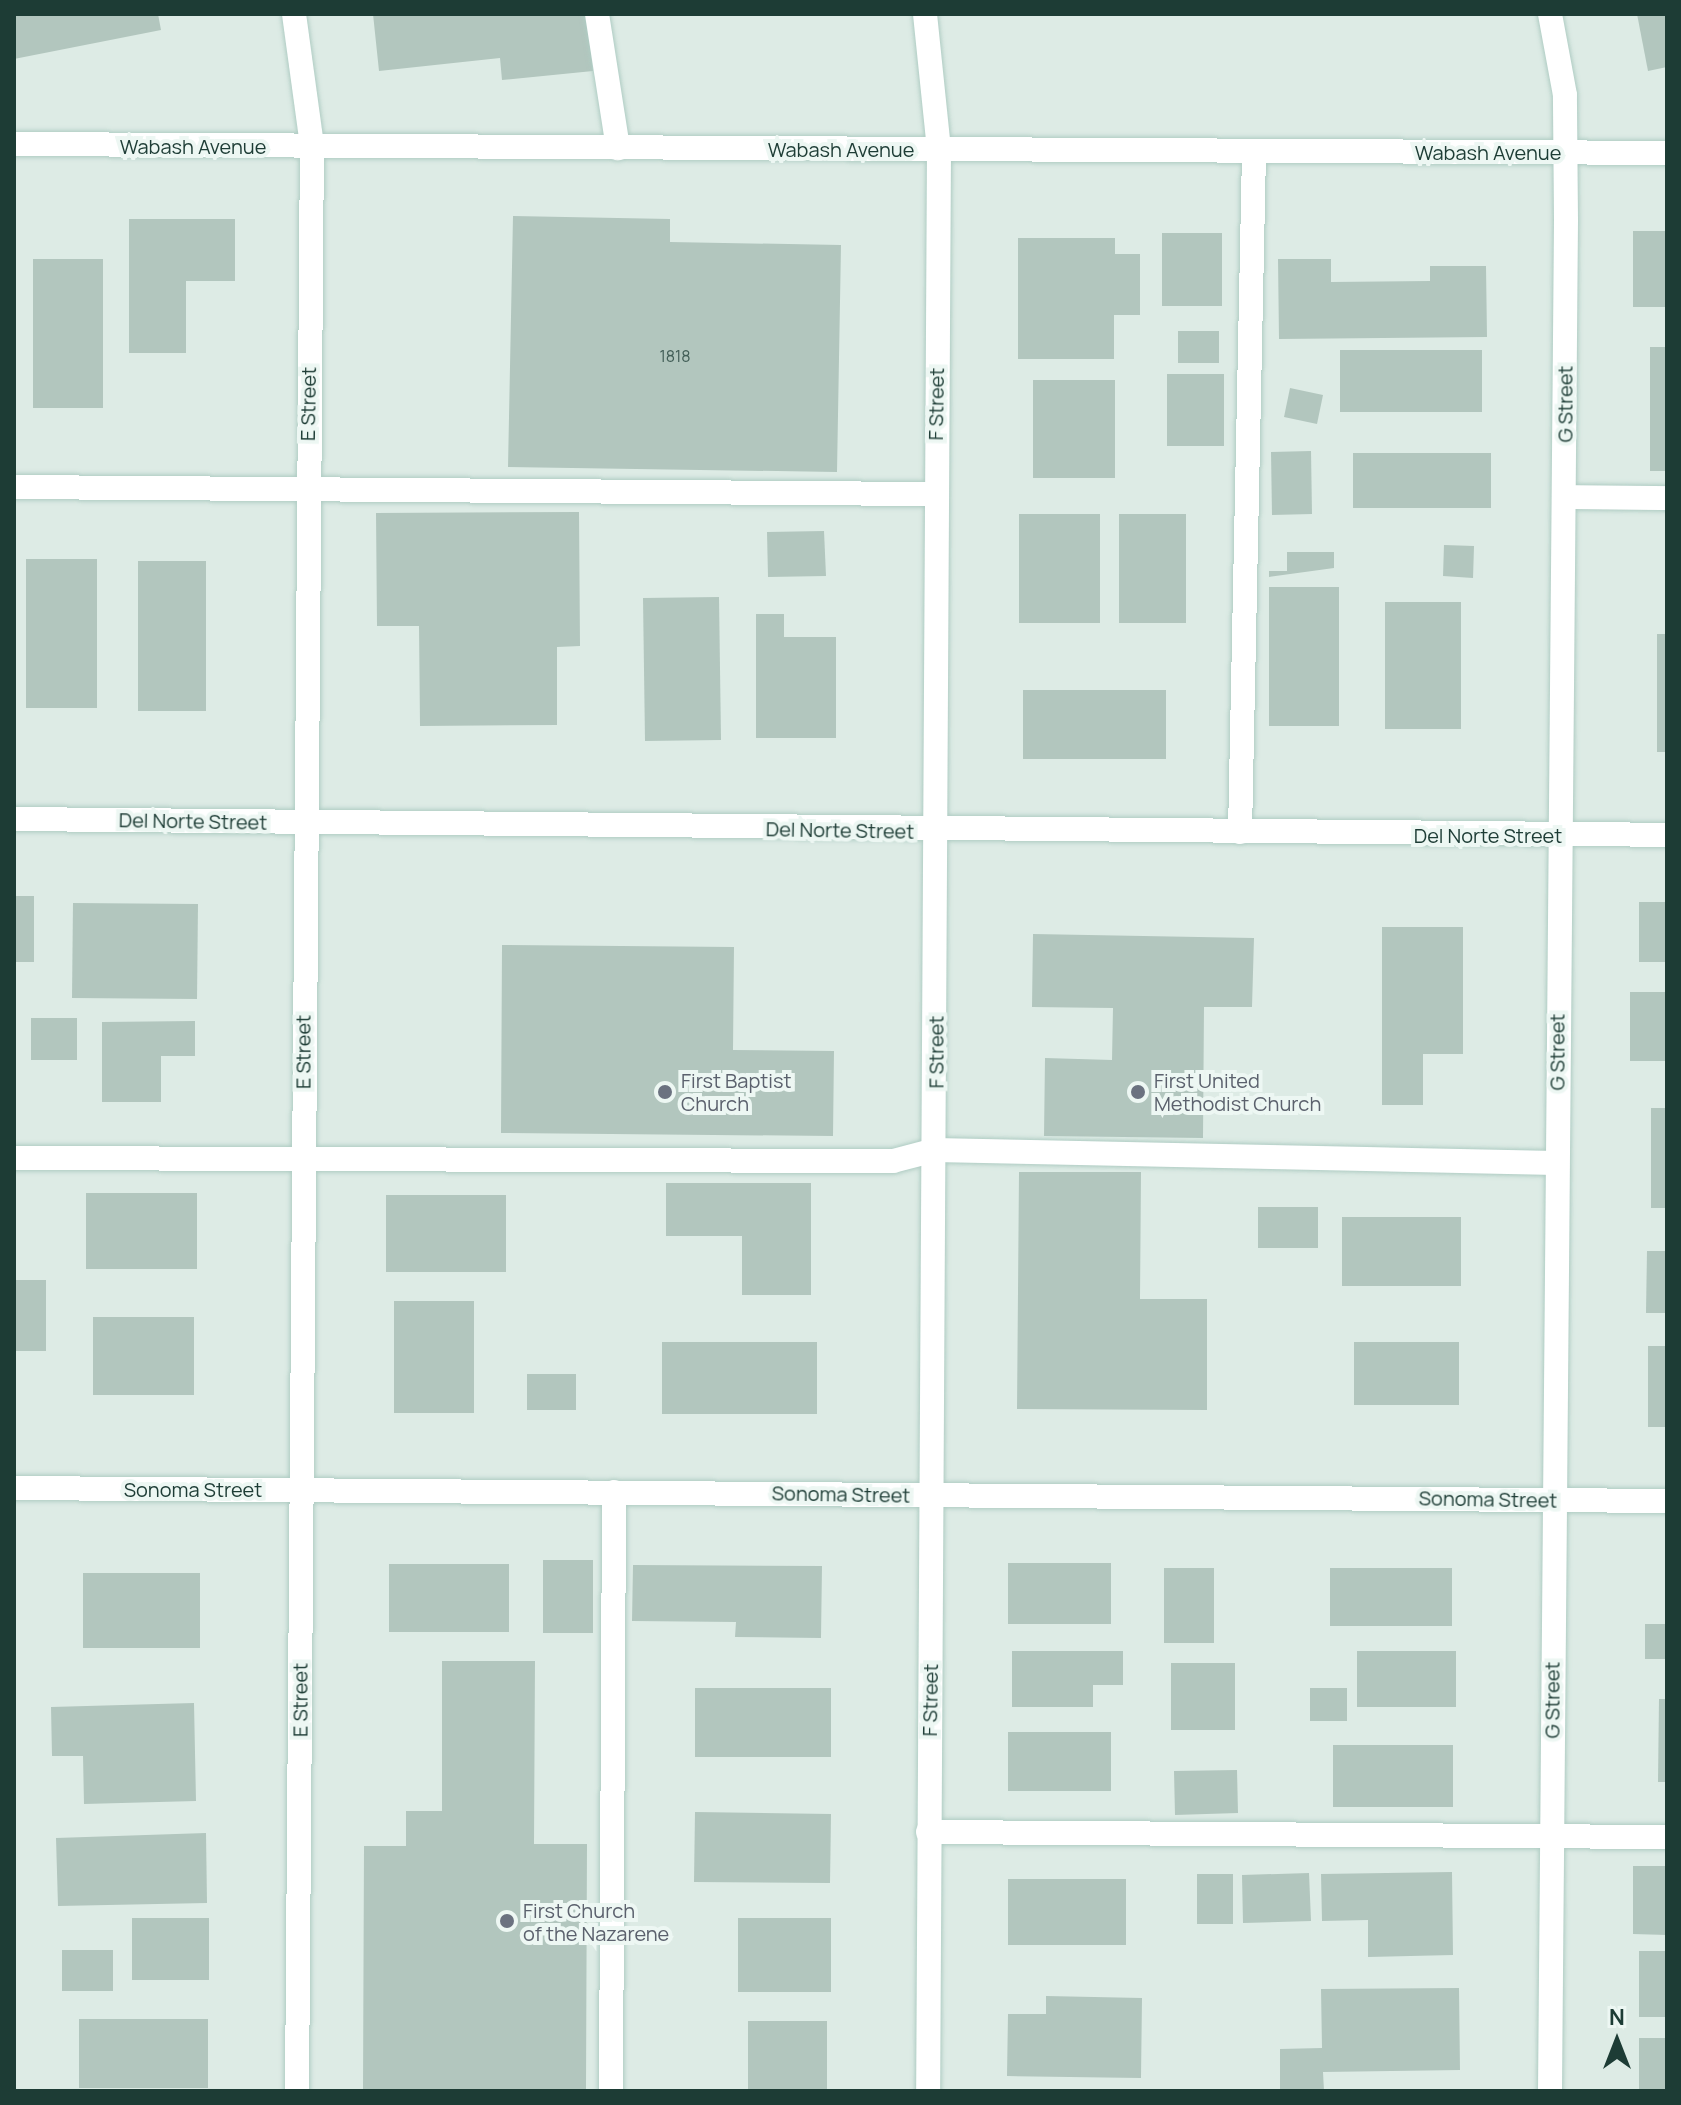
<!DOCTYPE html>
<html>
<head>
<meta charset="utf-8">
<style>
  body { margin:0 }
  #map { position:relative; width:1681px; height:2105px; overflow:hidden; background:#ddebe5; font-family:Manrope,sans-serif }
  div>[style] { position:absolute }
  .building>* { inset:0; background:#b2c6be }
  .roads { filter:drop-shadow(0 0 2px #afccc3) drop-shadow(0 0 2px #afccc3) }
  .service>* { height:24px; margin:-12px; padding:0 12px; transform-origin:12px; border-radius:12px; background:#fff }
  .minor>* { height:24px; margin:-12px; padding:0 12px; transform-origin:12px; border-radius:12px; background:#fff }
  .tertiary>* { height:24px; margin:-12px; padding:0 12px; transform-origin:12px; border-radius:12px; background:#fff }
  .secondary>* { height:24px; margin:-12px; padding:0 12px; transform-origin:12px; border-radius:12px; background:#fff }
  .dots>* { width:22px; height:22px; translate:-50% -50%; box-sizing:border-box; border:4px solid #edf7f3; border-radius:50% }
  span { translate:-50% -50%; white-space:nowrap; text-align:center; line-height:1.15; -webkit-text-stroke:8px #edf7f3; paint-order:stroke }
  .number-label { font-size:16px; color:#425e57 }
  .number-label span { -webkit-text-stroke-width:0 }
  .street-label { font-size:20px; color:#1d3c35 }
  .worship-label { font-size:20px; color:#5b616d }
  .left { translate:0 -50%; text-align:left }
  .frame { position:absolute; inset:0; border:16px solid #1d3c35; pointer-events:none }
  .north { position:absolute; left:1577px; top:2001px; width:80px; height:80px; -webkit-text-stroke:6px #edf7f3; paint-order:stroke; rotate:0deg; font-size:22px; font-weight:700; line-height:32px; text-align:center; color:#1d3c35 }
  .north::after { content:''; display:block; margin:auto; width:28px; height:36px; background:#1d3c35; clip-path:polygon(50% 0,100% 100%,50% 72%,0 100%) }
</style>
</head>
<body>
<div id="map">
  <div class="building">
    <div style="clip-path:polygon(14px 14px,158px 14px,161px 30px,14px 59px)"></div>
    <div style="clip-path:polygon(373px 14px,587px 14px,593px 71px,502px 80px,500px 58px,379px 71px)"></div>
    <div style="clip-path:polygon(1637px 14px,1667px 14px,1667px 67px,1648px 71px)"></div>
    <div style="clip-path:polygon(513px 216px,670px 219px,670px 242px,841px 245px,837px 472px,508px 467px)"></div>
    <div style="clip-path:polygon(129px 219px,235px 219px,235px 281px,186px 281px,186px 353px,129px 353px)"></div>
    <div style="clip-path:polygon(1633px 231px,1667px 231px,1667px 307px,1633px 307px)"></div>
    <div style="clip-path:polygon(1162px 233px,1222px 233px,1222px 306px,1162px 306px)"></div>
    <div style="clip-path:polygon(1018px 238px,1115px 238px,1115px 254px,1140px 254px,1140px 315px,1114px 315px,1114px 359px,1018px 359px)"></div>
    <div style="clip-path:polygon(33px 259px,103px 259px,103px 408px,33px 408px)"></div>
    <div style="clip-path:polygon(1278px 259px,1331px 259px,1331px 282px,1430px 281px,1430px 266px,1486px 266px,1487px 337px,1279px 339px)"></div>
    <div style="clip-path:polygon(1178px 331px,1219px 331px,1219px 363px,1178px 363px)"></div>
    <div style="clip-path:polygon(1650px 347px,1667px 347px,1667px 471px,1650px 471px)"></div>
    <div style="clip-path:polygon(1340px 350px,1482px 350px,1482px 412px,1340px 412px)"></div>
    <div style="clip-path:polygon(1167px 374px,1224px 374px,1224px 446px,1167px 446px)"></div>
    <div style="clip-path:polygon(1033px 380px,1115px 380px,1115px 478px,1033px 478px)"></div>
    <div style="clip-path:polygon(1290px 388px,1323px 395px,1317px 424px,1284px 417px)"></div>
    <div style="clip-path:polygon(1311px 451px,1312px 514px,1272px 515px,1271px 452px)"></div>
    <div style="clip-path:polygon(1353px 453px,1491px 453px,1491px 508px,1353px 508px)"></div>
    <div style="clip-path:polygon(579px 512px,580px 646px,557px 647px,557px 725px,420px 726px,419px 626px,377px 626px,376px 513px)"></div>
    <div style="clip-path:polygon(1019px 514px,1100px 514px,1100px 623px,1019px 623px)"></div>
    <div style="clip-path:polygon(1119px 514px,1186px 514px,1186px 623px,1119px 623px)"></div>
    <div style="clip-path:polygon(824px 531px,826px 576px,768px 577px,767px 532px)"></div>
    <div style="clip-path:polygon(1444px 545px,1474px 546px,1473px 578px,1443px 576px)"></div>
    <div style="clip-path:polygon(1287px 552px,1334px 552px,1334px 568px,1269px 577px,1269px 571px,1287px 571px)"></div>
    <div style="clip-path:polygon(26px 559px,97px 559px,97px 708px,26px 708px)"></div>
    <div style="clip-path:polygon(138px 561px,206px 561px,206px 711px,138px 711px)"></div>
    <div style="clip-path:polygon(1269px 587px,1339px 587px,1339px 726px,1269px 726px)"></div>
    <div style="clip-path:polygon(719px 597px,721px 740px,645px 741px,643px 598px)"></div>
    <div style="clip-path:polygon(1385px 602px,1461px 602px,1461px 729px,1385px 729px)"></div>
    <div style="clip-path:polygon(756px 614px,784px 614px,784px 637px,836px 637px,836px 738px,756px 738px)"></div>
    <div style="clip-path:polygon(1657px 634px,1667px 634px,1667px 752px,1657px 752px)"></div>
    <div style="clip-path:polygon(1023px 690px,1166px 690px,1166px 759px,1023px 759px)"></div>
    <div style="clip-path:polygon(14px 896px,34px 896px,34px 962px,14px 962px)"></div>
    <div style="clip-path:polygon(1639px 902px,1667px 902px,1667px 962px,1639px 962px)"></div>
    <div style="clip-path:polygon(73px 903px,198px 904px,197px 999px,72px 998px)"></div>
    <div style="clip-path:polygon(1382px 927px,1463px 927px,1463px 1054px,1423px 1054px,1423px 1105px,1382px 1105px)"></div>
    <div style="clip-path:polygon(1033px 934px,1254px 938px,1252px 1007px,1204px 1007px,1203px 1138px,1044px 1136px,1045px 1058px,1112px 1060px,1113px 1008px,1032px 1007px)"></div>
    <div style="clip-path:polygon(502px 945px,734px 947px,733px 1050px,834px 1051px,833px 1136px,501px 1133px)"></div>
    <div style="clip-path:polygon(1630px 992px,1667px 992px,1667px 1061px,1630px 1061px)"></div>
    <div style="clip-path:polygon(31px 1018px,77px 1018px,77px 1060px,31px 1060px)"></div>
    <div style="clip-path:polygon(195px 1021px,195px 1056px,161px 1056px,161px 1102px,102px 1102px,102px 1022px)"></div>
    <div style="clip-path:polygon(1651px 1108px,1667px 1108px,1667px 1208px,1651px 1208px)"></div>
    <div style="clip-path:polygon(1019px 1172px,1141px 1172px,1140px 1299px,1207px 1299px,1207px 1410px,1017px 1409px)"></div>
    <div style="clip-path:polygon(666px 1183px,811px 1183px,811px 1295px,742px 1295px,742px 1236px,666px 1236px)"></div>
    <div style="clip-path:polygon(86px 1193px,197px 1193px,197px 1269px,86px 1269px)"></div>
    <div style="clip-path:polygon(386px 1195px,506px 1195px,506px 1272px,386px 1272px)"></div>
    <div style="clip-path:polygon(1258px 1207px,1318px 1207px,1318px 1248px,1258px 1248px)"></div>
    <div style="clip-path:polygon(1342px 1217px,1461px 1217px,1461px 1286px,1342px 1286px)"></div>
    <div style="clip-path:polygon(1647px 1251px,1667px 1251px,1667px 1313px,1646px 1313px)"></div>
    <div style="clip-path:polygon(14px 1280px,46px 1280px,46px 1351px,14px 1351px)"></div>
    <div style="clip-path:polygon(394px 1301px,474px 1301px,474px 1413px,394px 1413px)"></div>
    <div style="clip-path:polygon(93px 1317px,194px 1317px,194px 1395px,93px 1395px)"></div>
    <div style="clip-path:polygon(662px 1342px,817px 1342px,817px 1414px,662px 1414px)"></div>
    <div style="clip-path:polygon(1354px 1342px,1459px 1342px,1459px 1405px,1354px 1405px)"></div>
    <div style="clip-path:polygon(1648px 1346px,1667px 1346px,1667px 1427px,1648px 1427px)"></div>
    <div style="clip-path:polygon(527px 1374px,576px 1374px,576px 1410px,527px 1410px)"></div>
    <div style="clip-path:polygon(543px 1560px,593px 1560px,593px 1633px,543px 1633px)"></div>
    <div style="clip-path:polygon(1008px 1563px,1111px 1563px,1111px 1624px,1008px 1624px)"></div>
    <div style="clip-path:polygon(389px 1564px,509px 1564px,509px 1632px,389px 1632px)"></div>
    <div style="clip-path:polygon(633px 1565px,822px 1566px,821px 1638px,735px 1637px,736px 1622px,632px 1621px)"></div>
    <div style="clip-path:polygon(1164px 1568px,1214px 1568px,1214px 1643px,1164px 1643px)"></div>
    <div style="clip-path:polygon(1330px 1568px,1452px 1568px,1452px 1626px,1330px 1626px)"></div>
    <div style="clip-path:polygon(83px 1573px,200px 1573px,200px 1648px,83px 1648px)"></div>
    <div style="clip-path:polygon(1645px 1624px,1667px 1624px,1667px 1659px,1645px 1659px)"></div>
    <div style="clip-path:polygon(1012px 1651px,1123px 1651px,1123px 1685px,1093px 1685px,1093px 1707px,1012px 1707px)"></div>
    <div style="clip-path:polygon(1357px 1651px,1456px 1651px,1456px 1707px,1357px 1707px)"></div>
    <div style="clip-path:polygon(442px 1661px,535px 1661px,534px 1844px,587px 1844px,586px 2091px,363px 2091px,364px 1846px,406px 1846px,406px 1811px,442px 1811px)"></div>
    <div style="clip-path:polygon(1171px 1663px,1235px 1663px,1235px 1730px,1171px 1730px)"></div>
    <div style="clip-path:polygon(695px 1688px,831px 1688px,831px 1757px,695px 1757px)"></div>
    <div style="clip-path:polygon(1310px 1688px,1347px 1688px,1347px 1721px,1310px 1721px)"></div>
    <div style="clip-path:polygon(1659px 1699px,1667px 1699px,1667px 1782px,1658px 1782px)"></div>
    <div style="clip-path:polygon(194px 1703px,196px 1801px,84px 1804px,83px 1756px,52px 1756px,51px 1707px)"></div>
    <div style="clip-path:polygon(1008px 1732px,1111px 1732px,1111px 1791px,1008px 1791px)"></div>
    <div style="clip-path:polygon(1333px 1745px,1453px 1745px,1453px 1807px,1333px 1807px)"></div>
    <div style="clip-path:polygon(1237px 1770px,1238px 1813px,1175px 1815px,1174px 1771px)"></div>
    <div style="clip-path:polygon(695px 1812px,831px 1814px,830px 1883px,694px 1882px)"></div>
    <div style="clip-path:polygon(206px 1833px,207px 1903px,58px 1906px,56px 1838px)"></div>
    <div style="clip-path:polygon(1633px 1866px,1667px 1866px,1667px 1935px,1633px 1934px)"></div>
    <div style="clip-path:polygon(1452px 1872px,1453px 1955px,1368px 1957px,1368px 1920px,1322px 1921px,1321px 1874px)"></div>
    <div style="clip-path:polygon(1309px 1873px,1311px 1921px,1243px 1923px,1242px 1875px)"></div>
    <div style="clip-path:polygon(1197px 1874px,1233px 1874px,1233px 1924px,1197px 1924px)"></div>
    <div style="clip-path:polygon(1008px 1879px,1126px 1879px,1126px 1945px,1008px 1945px)"></div>
    <div style="clip-path:polygon(132px 1918px,209px 1918px,209px 1980px,132px 1980px)"></div>
    <div style="clip-path:polygon(738px 1918px,831px 1918px,831px 1992px,738px 1992px)"></div>
    <div style="clip-path:polygon(62px 1950px,113px 1950px,113px 1991px,62px 1991px)"></div>
    <div style="clip-path:polygon(1639px 1951px,1667px 1951px,1667px 2017px,1639px 2017px)"></div>
    <div style="clip-path:polygon(1459px 1988px,1460px 2070px,1323px 2072px,1324px 2091px,1280px 2091px,1280px 2049px,1322px 2048px,1321px 1989px)"></div>
    <div style="clip-path:polygon(1046px 1996px,1142px 1998px,1141px 2078px,1007px 2076px,1008px 2014px,1046px 2014px)"></div>
    <div style="clip-path:polygon(79px 2019px,208px 2019px,208px 2088px,79px 2088px)"></div>
    <div style="clip-path:polygon(748px 2021px,827px 2021px,827px 2091px,748px 2091px)"></div>
    <div style="clip-path:polygon(1639px 2038px,1667px 2038px,1667px 2091px,1639px 2091px)"></div>
  </div>
  <div class="roads">
    <div class="service">
      <div style="left:597px;top:14px;width:136px;rotate:81.1deg"></div>
      <div style="left:14px;top:487px;width:921px;rotate:0.44deg"></div>
      <div style="left:1564px;top:497px;width:103px;rotate:0.6deg"></div>
      <div style="left:1240px;top:832px;width:681px;rotate:-88.82deg"></div>
      <div style="left:14px;top:1158px;width:879px;rotate:0.2deg"></div>
      <div style="left:893px;top:1161px;width:43px;rotate:-14.7deg"></div>
      <div style="left:935px;top:1150px;width:621px;rotate:1.2deg"></div>
      <div style="left:928px;top:1832px;width:739px;rotate:0.39deg"></div>
      <div style="left:611px;top:2091px;width:599px;rotate:-89.71deg"></div>
    </div>
    <div class="minor">
      <div style="left:14px;top:1488px;width:1653px;rotate:0.45deg"></div>
    </div>
    <div class="tertiary">
      <div style="left:294px;top:14px;width:133px;rotate:82.2deg"></div>
      <div style="left:925px;top:14px;width:136px;rotate:84.1deg"></div>
      <div style="left:939px;top:149px;width:1942px;rotate:90.32deg"></div>
      <div style="left:14px;top:819px;width:1653px;rotate:0.55deg"></div>
      <div style="left:1550px;top:2091px;width:1871px;rotate:-89.51deg"></div>
      <div style="left:1566px;top:220px;width:125px;rotate:-90.5deg"></div>
      <div style="left:1565px;top:95px;width:82px;rotate:-100.5deg"></div>
    </div>
    <div class="secondary">
      <div style="left:14px;top:144px;width:1653px;rotate:0.31deg"></div>
      <div style="left:297px;top:2091px;width:1945px;rotate:-89.56deg"></div>
    </div>
  </div>
  <div class="dots">
    <div style="left:665px;top:1092px;background:#6b7280"></div>
    <div style="left:1138px;top:1092px;background:#6b7280"></div>
    <div style="left:507px;top:1921px;background:#6b7280"></div>
  </div>
  <div class="number-label">
    <span style="left:675px;top:356px">1818</span>
  </div>
  <div class="street-label">
    <span style="left:193px;top:146px">Wabash Avenue</span>
    <span style="left:841px;top:149px">Wabash Avenue</span>
    <span style="left:1488px;top:152px">Wabash Avenue</span>
    <span style="left:308px;top:404px;rotate:-89deg">E Street</span>
    <span style="left:936px;top:404px;rotate:-89deg">F Street</span>
    <span style="left:1565px;top:404px;rotate:-90deg">G Street</span>
    <span style="left:193px;top:821px;rotate:1deg">Del Norte Street</span>
    <span style="left:840px;top:830px;rotate:1deg">Del Norte Street</span>
    <span style="left:1488px;top:835px">Del Norte Street</span>
    <span style="left:303px;top:1052px;rotate:-90deg">E Street</span>
    <span style="left:936px;top:1052px;rotate:-90deg">F Street</span>
    <span style="left:1557px;top:1052px;rotate:-90deg">G Street</span>
    <span style="left:193px;top:1489px">Sonoma Street</span>
    <span style="left:841px;top:1494px;rotate:1deg">Sonoma Street</span>
    <span style="left:1488px;top:1499px;rotate:1deg">Sonoma Street</span>
    <span style="left:300px;top:1700px;rotate:-90deg">E Street</span>
    <span style="left:930px;top:1700px;rotate:-89deg">F Street</span>
    <span style="left:1552px;top:1700px;rotate:-90deg">G Street</span>
  </div>
  <div class="worship-label">
    <span class="left" style="left:681px;top:1092px">First Baptist<br>Church</span>
    <span class="left" style="left:1154px;top:1092px">First United<br>Methodist Church</span>
    <span class="left" style="left:523px;top:1922px">First Church<br>of the Nazarene</span>
  </div>
  <div class="frame"></div>
  <div class="north">N</div>
</div>
</body>
</html>
